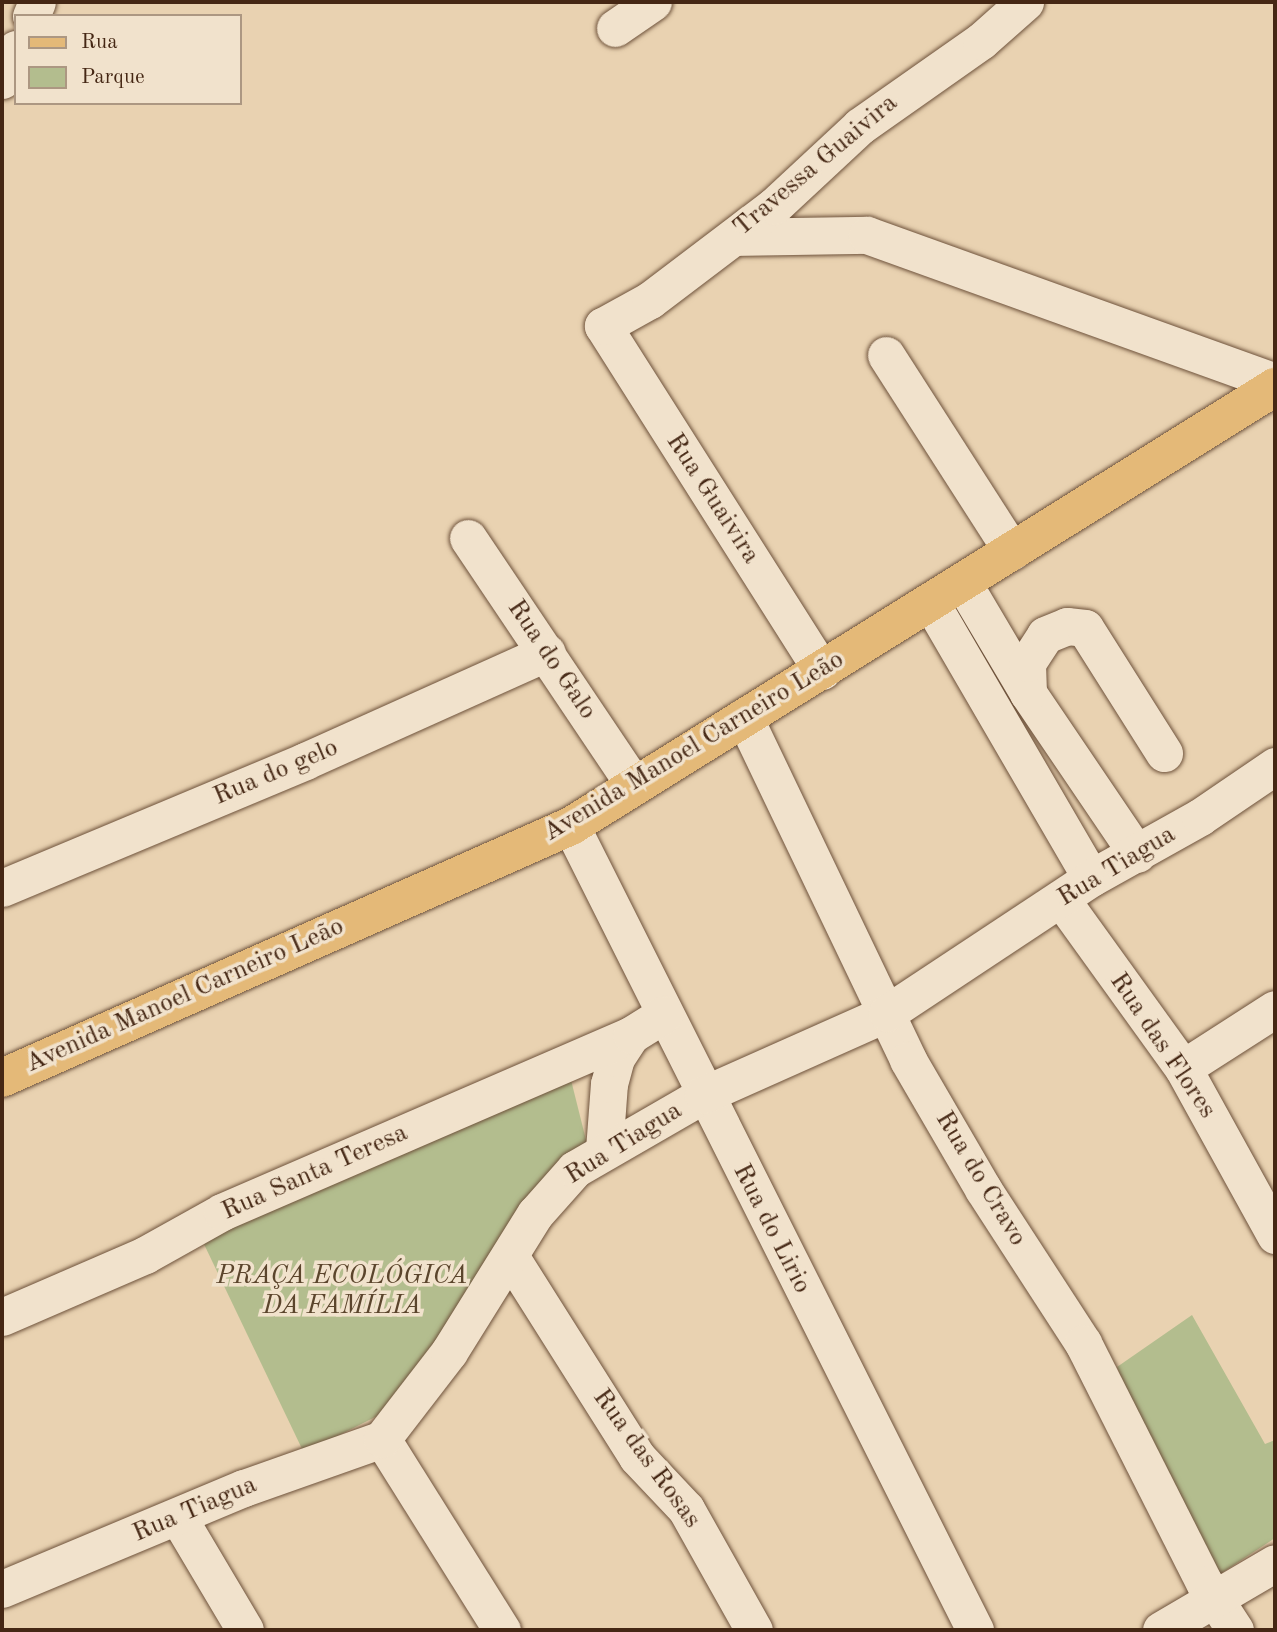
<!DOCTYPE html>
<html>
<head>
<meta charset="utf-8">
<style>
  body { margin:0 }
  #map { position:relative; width:1277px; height:1632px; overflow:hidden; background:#e9d2b1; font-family:"Old Standard TT",serif }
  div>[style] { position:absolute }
  .green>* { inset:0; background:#b3bd8e }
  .roads { filter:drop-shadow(0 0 2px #6e523b) drop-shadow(0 0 2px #6e523b) }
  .minor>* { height:37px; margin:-18.5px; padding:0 18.5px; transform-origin:18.5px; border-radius:18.5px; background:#f1e2cc }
  .major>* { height:38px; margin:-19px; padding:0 19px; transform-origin:19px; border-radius:19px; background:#e4b978 }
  span { translate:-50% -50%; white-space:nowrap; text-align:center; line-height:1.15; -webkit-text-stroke:7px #f1e2cc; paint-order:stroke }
  .street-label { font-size:26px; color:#452714 }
  .park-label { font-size:26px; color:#5b452c; font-style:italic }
  .frame { position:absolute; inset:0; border:4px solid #452714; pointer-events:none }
  .legend { position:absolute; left:14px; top:14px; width:228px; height:91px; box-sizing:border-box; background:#f1e2cc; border:2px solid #ac9782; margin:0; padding:9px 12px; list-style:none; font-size:21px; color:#452714 }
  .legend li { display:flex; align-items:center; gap:14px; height:35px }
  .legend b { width:35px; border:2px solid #ac9782 }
</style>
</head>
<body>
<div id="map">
  <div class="green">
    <div style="clip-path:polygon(571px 1080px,587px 1144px,383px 1413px,304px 1453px,202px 1240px)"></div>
    <div style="clip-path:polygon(1192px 1315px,1265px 1444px,1275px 1440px,1275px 1538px,1205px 1584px,1117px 1367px)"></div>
  </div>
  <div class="roads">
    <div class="minor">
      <div style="left:31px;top:16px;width:15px;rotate:-67deg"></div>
      <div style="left:615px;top:28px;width:46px;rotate:-34.4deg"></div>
      <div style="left:2px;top:80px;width:34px;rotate:-66deg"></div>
      <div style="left:734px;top:237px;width:133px;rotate:-0.9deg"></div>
      <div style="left:867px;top:235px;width:434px;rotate:19.8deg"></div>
      <div style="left:886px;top:355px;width:233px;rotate:57.3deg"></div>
      <div style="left:468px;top:538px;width:296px;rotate:56.1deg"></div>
      <div style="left:963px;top:583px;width:128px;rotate:59.4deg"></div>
      <div style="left:931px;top:603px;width:318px;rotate:59.8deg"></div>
      <div style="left:822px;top:671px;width:409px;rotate:-122.4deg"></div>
      <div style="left:603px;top:326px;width:54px;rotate:-29deg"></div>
      <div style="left:650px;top:300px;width:156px;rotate:-37.2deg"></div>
      <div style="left:774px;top:206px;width:117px;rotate:-42.9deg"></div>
      <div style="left:860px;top:126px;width:148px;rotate:-35.1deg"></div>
      <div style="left:981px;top:41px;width:59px;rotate:-41.6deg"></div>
      <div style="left:744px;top:717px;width:380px;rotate:64.4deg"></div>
      <div style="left:908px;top:1060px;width:149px;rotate:59.8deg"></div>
      <div style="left:983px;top:1189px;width:184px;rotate:57deg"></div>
      <div style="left:1083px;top:1343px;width:270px;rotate:63.2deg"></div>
      <div style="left:1205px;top:1584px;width:55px;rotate:56.9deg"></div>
      <div style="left:571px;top:826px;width:900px;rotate:63.32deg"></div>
      <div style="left:1137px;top:854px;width:194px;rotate:-124.1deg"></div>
      <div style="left:1028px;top:693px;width:30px;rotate:-92deg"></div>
      <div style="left:1027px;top:663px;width:33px;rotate:-57deg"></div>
      <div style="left:1045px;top:635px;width:24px;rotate:-22deg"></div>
      <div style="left:1067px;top:626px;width:18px;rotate:6deg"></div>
      <div style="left:1085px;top:628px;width:148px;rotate:57.7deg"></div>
      <div style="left:2px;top:888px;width:329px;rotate:-22.7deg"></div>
      <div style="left:305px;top:761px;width:265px;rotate:-24.2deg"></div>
      <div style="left:1061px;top:899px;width:208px;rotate:54.2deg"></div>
      <div style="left:1183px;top:1068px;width:191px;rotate:61.1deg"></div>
      <div style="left:1183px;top:1068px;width:109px;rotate:-32.7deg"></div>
      <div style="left:604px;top:1150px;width:66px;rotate:-85.7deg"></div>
      <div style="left:609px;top:1084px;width:27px;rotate:-75deg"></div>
      <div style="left:616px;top:1058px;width:27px;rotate:-57deg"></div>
      <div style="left:510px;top:1256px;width:238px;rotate:57.7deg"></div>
      <div style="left:637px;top:1457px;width:71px;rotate:46.7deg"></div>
      <div style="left:686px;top:1509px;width:139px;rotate:60.7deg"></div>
      <div style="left:2px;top:1317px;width:156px;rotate:-23.4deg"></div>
      <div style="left:145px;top:1255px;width:88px;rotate:-29.2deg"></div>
      <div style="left:222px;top:1212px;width:446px;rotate:-23.4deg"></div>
      <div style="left:631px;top:1035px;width:39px;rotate:-32deg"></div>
      <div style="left:382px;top:1439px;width:226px;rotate:57.9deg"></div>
      <div style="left:178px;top:1517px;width:131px;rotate:59.3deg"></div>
      <div style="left:2px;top:1589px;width:262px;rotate:-22.7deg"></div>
      <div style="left:244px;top:1488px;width:146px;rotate:-19.5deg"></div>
      <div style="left:382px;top:1439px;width:110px;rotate:-52.4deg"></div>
      <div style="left:449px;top:1352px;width:163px;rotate:-58.1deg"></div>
      <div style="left:535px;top:1214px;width:60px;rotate:-48.4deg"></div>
      <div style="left:575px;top:1169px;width:148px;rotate:-30deg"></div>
      <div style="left:703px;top:1095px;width:201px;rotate:-24deg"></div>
      <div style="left:887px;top:1013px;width:245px;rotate:-33.5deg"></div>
      <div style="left:1091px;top:878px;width:125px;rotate:-29.2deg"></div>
      <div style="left:1200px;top:817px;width:91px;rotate:-34.2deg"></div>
      <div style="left:1161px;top:1630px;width:132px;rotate:-30.4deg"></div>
    </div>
    <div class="major">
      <div style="left:2px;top:1078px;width:622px;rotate:-23.89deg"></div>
      <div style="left:571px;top:826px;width:830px;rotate:-31.95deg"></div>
    </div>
  </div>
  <div class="street-label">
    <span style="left:816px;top:166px;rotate:-40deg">Travessa Guaivira</span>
    <span style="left:712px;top:499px;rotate:57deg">Rua Guaivira</span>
    <span style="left:551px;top:660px;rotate:56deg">Rua do Galo</span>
    <span style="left:694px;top:747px;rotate:-31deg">Avenida Manoel Carneiro Leão</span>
    <span style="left:276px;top:773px;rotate:-23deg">Rua do gelo</span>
    <span style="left:1117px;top:867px;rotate:-31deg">Rua Tiagua</span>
    <span style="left:185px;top:996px;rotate:-24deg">Avenida Manoel Carneiro Leão</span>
    <span style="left:1162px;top:1046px;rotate:56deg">Rua das Flores</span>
    <span style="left:624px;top:1144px;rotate:-32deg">Rua Tiagua</span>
    <span style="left:315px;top:1173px;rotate:-24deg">Rua Santa Teresa</span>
    <span style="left:980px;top:1179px;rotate:59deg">Rua do Cravo</span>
    <span style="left:771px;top:1229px;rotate:63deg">Rua do Lirio</span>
    <span style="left:646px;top:1459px;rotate:54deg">Rua das Rosas</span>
    <span style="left:195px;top:1510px;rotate:-23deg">Rua Tiagua</span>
  </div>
  <div class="park-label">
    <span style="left:342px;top:1292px">PRAÇA ECOLÓGICA<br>DA FAMÍLIA</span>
  </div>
  <div class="frame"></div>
  <ul class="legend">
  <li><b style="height:9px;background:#e4b978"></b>Rua</li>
  <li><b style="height:19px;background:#b3bd8e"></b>Parque</li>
  </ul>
</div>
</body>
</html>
